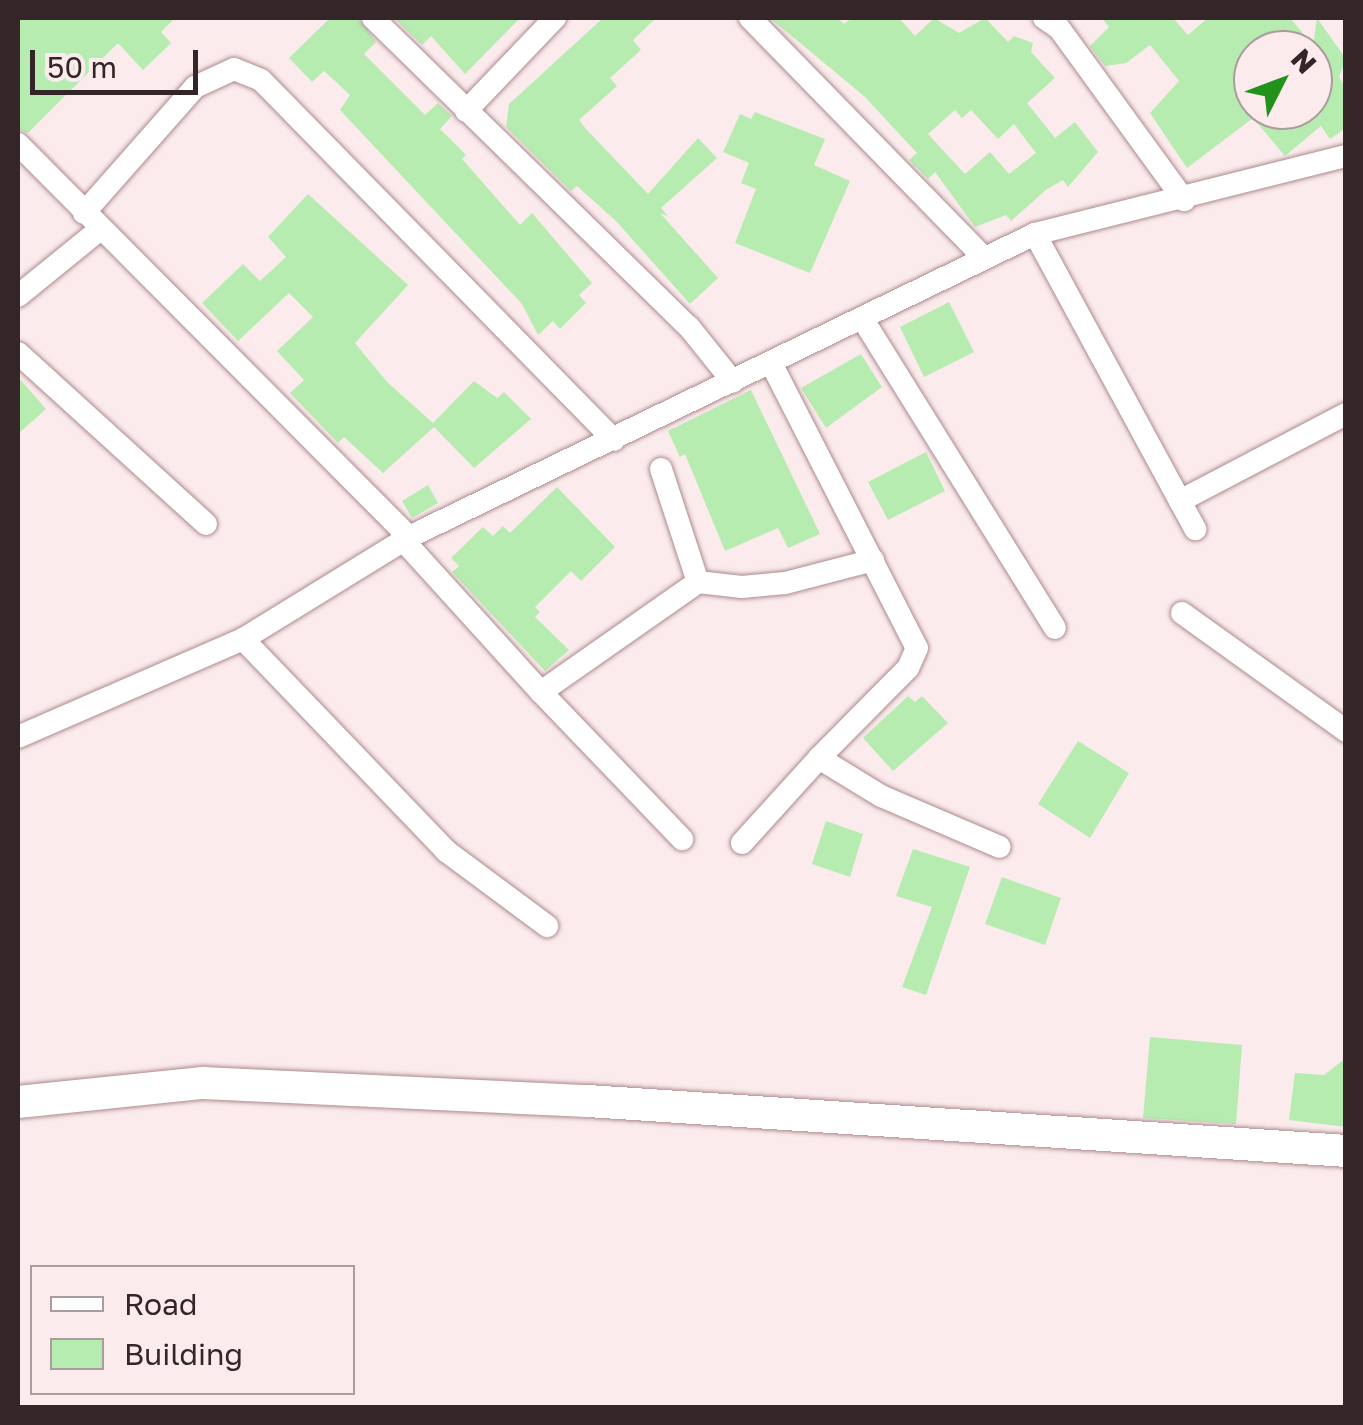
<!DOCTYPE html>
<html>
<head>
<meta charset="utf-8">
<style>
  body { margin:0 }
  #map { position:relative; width:1363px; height:1425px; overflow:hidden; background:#fbebed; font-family:"Golos Text",sans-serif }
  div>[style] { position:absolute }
  .building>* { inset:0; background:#b7ecb1 }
  .roads { filter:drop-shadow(0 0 2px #ad8a8e) drop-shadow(0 0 2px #ad8a8e) }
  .street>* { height:22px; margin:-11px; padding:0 11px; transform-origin:11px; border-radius:11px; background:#fff }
  .secondary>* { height:32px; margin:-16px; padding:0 16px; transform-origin:16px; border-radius:16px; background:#fff }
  span { translate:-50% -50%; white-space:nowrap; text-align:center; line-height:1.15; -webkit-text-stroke:10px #fbebed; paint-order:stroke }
  .frame { position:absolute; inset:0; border:20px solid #342628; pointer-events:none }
  .legend { position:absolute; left:30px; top:1265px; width:325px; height:130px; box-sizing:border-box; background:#fbebed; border:2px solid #ab9c9e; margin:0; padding:12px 18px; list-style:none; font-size:30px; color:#342628 }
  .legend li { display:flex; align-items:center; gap:20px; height:50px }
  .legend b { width:50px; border:2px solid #ab9c9e }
  .north { position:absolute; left:1233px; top:30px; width:100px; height:100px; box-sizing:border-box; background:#fbebed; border:2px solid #ab9c9e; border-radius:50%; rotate:48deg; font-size:28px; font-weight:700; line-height:40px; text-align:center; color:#342628 }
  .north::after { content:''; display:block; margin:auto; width:35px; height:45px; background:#22921c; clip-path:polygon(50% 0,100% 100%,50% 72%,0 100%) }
  .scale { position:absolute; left:30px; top:50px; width:168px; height:45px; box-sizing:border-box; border:5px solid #342628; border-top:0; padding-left:12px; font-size:30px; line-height:35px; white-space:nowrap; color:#342628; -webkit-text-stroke:8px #fbebed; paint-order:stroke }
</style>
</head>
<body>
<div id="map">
  <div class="building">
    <div style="clip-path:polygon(18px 18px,175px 18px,161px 32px,171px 43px,143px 70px,118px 43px,28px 133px,18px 129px)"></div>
    <div style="clip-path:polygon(330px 18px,358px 18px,376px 42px,364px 54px,425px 115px,438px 103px,452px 116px,440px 129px,466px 155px,462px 159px,520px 225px,532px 213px,592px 283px,579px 295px,586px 303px,560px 329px,553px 321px,538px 335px,522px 304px,340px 110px,350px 95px,324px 71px,312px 82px,289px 58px)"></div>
    <div style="clip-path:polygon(394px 18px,520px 18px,465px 74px,431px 36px,422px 45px)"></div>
    <div style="clip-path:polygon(603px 18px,656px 18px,633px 40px,641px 50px,610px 78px,617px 86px,579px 120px,586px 129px,648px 194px,698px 138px,717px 158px,661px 208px,668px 216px,660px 213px,718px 278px,690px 304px,616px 221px,577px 186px,571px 191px,506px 127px,509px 104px)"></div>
    <div style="clip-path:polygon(evenodd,770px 18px,838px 18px,844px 24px,852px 18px,899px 18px,915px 36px,934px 18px,959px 33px,985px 18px,1008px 42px,1014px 36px,1033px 43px,1031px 52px,1055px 78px,1027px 103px,1055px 138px,1075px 122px,1098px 152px,1068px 187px,1063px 180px,1047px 189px,1011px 221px,1006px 215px,975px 227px,935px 172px,928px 179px,909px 160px,917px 153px,864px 96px,770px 18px,955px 110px,962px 118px,971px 110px,998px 139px,1014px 124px,1036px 153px,1009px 174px,990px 152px,965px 174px,928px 134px,955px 110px)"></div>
    <div style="clip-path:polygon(evenodd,1102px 18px,1173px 18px,1188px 35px,1208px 18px,1290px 18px,1313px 45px,1317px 18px,1346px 59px,1339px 77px,1346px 88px,1346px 128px,1330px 139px,1321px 126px,1285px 156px,1253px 118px,1187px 168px,1150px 113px,1179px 81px,1150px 45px,1126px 63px,1105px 66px,1090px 46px,1109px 27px,1102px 18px,1253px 50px,1313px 50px,1313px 110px,1253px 110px,1253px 50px)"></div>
    <div style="clip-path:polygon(755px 112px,825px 139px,814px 165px,850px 181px,810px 273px,735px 243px,756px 189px,741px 183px,749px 163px,723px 152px,740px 114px,751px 119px)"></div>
    <div style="clip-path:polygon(308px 194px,408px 285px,355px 343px,387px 382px,433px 423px,474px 381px,497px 398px,504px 392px,531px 419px,474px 468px,434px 427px,383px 473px,344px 437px,338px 443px,290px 393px,304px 380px,277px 351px,313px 317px,289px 293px,238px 341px,202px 303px,243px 264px,260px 281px,286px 257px,268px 237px)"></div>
    <div style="clip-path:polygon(949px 302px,974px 352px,924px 377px,900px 327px)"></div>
    <div style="clip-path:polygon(861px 354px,882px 387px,826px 428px,801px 388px)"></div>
    <div style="clip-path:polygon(18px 377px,46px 409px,18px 434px)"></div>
    <div style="clip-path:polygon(751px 390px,820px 534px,788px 548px,778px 528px,725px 551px,685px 454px,680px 457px,668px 431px)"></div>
    <div style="clip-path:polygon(926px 452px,945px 491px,888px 520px,868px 482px)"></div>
    <div style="clip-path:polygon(428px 485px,438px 503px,412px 518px,402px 501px)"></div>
    <div style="clip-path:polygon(557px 487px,615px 547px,581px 581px,571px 571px,535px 607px,540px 612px,535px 617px,569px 650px,545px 671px,452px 572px,459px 566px,451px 558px,483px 527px,493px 536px,503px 526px,510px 533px)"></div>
    <div style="clip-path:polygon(908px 696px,915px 702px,922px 696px,948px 723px,893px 771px,863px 738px)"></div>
    <div style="clip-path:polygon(1078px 741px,1129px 773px,1090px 838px,1038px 804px)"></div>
    <div style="clip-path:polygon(826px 821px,863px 834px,850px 877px,812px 864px)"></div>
    <div style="clip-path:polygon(913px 849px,970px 867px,926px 995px,902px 987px,932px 907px,896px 896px)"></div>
    <div style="clip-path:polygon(1002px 877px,1061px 898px,1045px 945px,985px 924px)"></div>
    <div style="clip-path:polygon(1150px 1037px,1242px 1045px,1236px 1124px,1143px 1118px)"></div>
    <div style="clip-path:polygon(1346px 1058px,1346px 1127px,1289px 1120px,1295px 1073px,1324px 1075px)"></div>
  </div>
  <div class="roads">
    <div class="street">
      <div style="left:373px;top:18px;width:442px;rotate:44.4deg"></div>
      <div style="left:689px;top:327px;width:70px;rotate:51.3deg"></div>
      <div style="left:750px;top:18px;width:335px;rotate:45.7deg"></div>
      <div style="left:1044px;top:18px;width:18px;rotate:34deg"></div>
      <div style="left:1059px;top:28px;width:213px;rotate:54deg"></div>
      <div style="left:466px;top:111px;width:129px;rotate:-46.3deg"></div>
      <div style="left:18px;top:144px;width:554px;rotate:45.15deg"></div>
      <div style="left:84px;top:213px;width:168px;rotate:-48.6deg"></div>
      <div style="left:195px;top:87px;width:43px;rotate:-24.8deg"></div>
      <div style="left:234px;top:69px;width:29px;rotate:22deg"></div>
      <div style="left:261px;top:80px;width:504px;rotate:45.56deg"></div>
      <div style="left:1035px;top:234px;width:336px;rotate:61.5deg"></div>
      <div style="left:18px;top:296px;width:103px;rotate:-39.1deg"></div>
      <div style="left:862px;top:318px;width:365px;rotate:58.1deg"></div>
      <div style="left:18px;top:353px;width:254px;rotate:42.3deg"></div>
      <div style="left:771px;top:363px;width:320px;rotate:62.9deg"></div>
      <div style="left:917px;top:648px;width:22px;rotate:114deg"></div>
      <div style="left:908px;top:668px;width:127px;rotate:134.7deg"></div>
      <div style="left:819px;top:758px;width:73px;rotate:31.5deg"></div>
      <div style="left:881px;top:796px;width:129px;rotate:23.2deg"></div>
      <div style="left:661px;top:469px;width:119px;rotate:71.9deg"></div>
      <div style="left:1180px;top:501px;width:187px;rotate:-27.7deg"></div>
      <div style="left:403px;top:540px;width:205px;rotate:47.8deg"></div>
      <div style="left:541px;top:692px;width:192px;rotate:-35deg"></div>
      <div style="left:698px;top:582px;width:44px;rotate:6.5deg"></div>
      <div style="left:742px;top:587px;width:43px;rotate:-5.3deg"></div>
      <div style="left:785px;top:583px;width:91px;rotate:-14.6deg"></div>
      <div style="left:1182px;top:613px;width:202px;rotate:35.7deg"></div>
      <div style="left:243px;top:639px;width:294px;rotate:46.2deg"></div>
      <div style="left:446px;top:851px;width:126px;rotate:36.6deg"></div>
      <div style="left:541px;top:692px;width:204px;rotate:46.2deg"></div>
      <div style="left:18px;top:737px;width:245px;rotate:-23.5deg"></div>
      <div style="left:243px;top:639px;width:195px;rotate:-31.6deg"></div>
      <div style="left:409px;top:537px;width:695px;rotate:-25.83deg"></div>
      <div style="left:1035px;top:234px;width:321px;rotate:-14.1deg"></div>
      <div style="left:742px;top:843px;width:115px;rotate:-47.8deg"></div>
    </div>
    <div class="secondary">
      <div style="left:18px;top:1102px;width:186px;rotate:-5.9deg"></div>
      <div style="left:203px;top:1083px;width:385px;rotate:2.7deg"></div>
      <div style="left:588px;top:1101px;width:760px;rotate:3.77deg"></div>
    </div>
  </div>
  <div class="frame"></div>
  <ul class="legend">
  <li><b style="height:12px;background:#fff"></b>Road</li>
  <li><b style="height:28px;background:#b7ecb1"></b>Building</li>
  </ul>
  <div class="north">N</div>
  <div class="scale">50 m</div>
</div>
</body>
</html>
